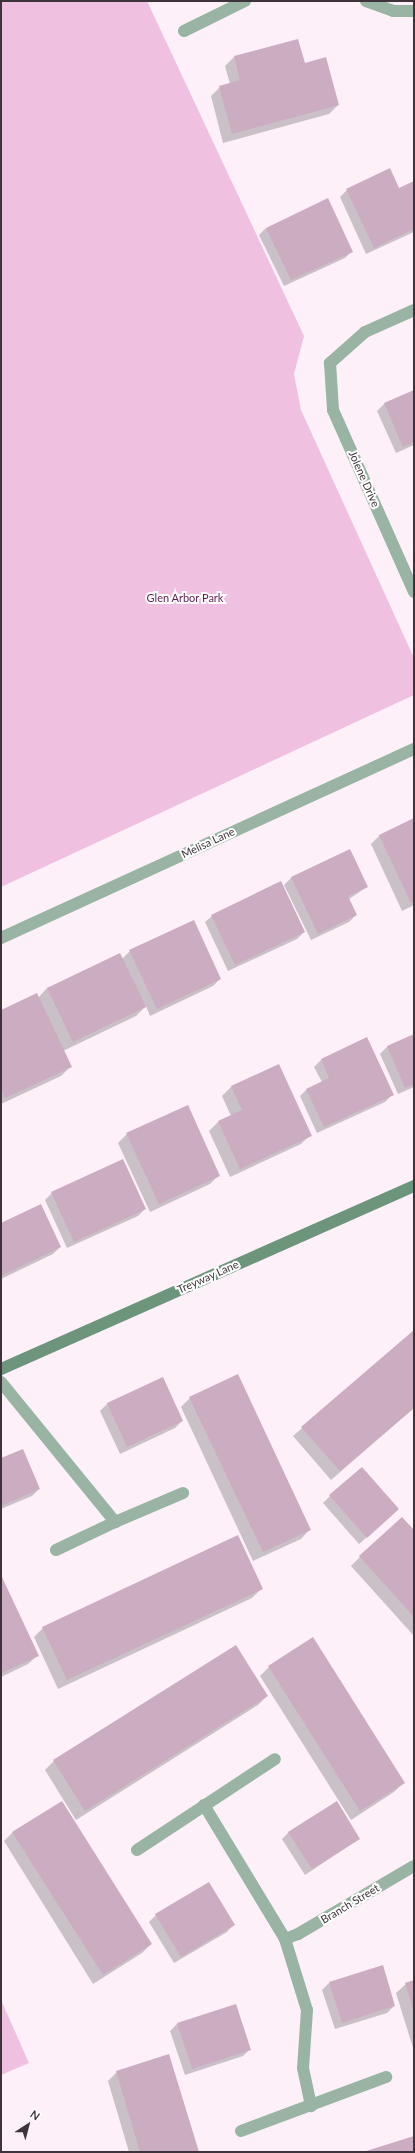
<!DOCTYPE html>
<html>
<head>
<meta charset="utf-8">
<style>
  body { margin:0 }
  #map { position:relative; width:415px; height:2153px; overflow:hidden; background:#fdf0f9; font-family:Lato,sans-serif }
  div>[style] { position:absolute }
  .green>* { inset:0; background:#f0c0e1 }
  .shadow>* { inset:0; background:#0003 }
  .building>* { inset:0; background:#cbacc1 }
  .lane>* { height:12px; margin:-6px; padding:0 6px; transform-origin:6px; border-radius:6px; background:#99b4a3 }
  .street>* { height:12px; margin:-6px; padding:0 6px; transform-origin:6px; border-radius:6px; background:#99b4a3 }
  .secondary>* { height:12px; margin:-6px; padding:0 6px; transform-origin:6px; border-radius:6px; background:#6c957c }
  span { translate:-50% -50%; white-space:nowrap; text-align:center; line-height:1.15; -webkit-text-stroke:4px #fff; paint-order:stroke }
  .street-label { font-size:11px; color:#3f333b }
  .park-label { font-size:11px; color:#5f1c50 }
  .frame { position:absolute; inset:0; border:2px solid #3f333b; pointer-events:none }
  .north { position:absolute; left:8px; top:2105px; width:40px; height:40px; -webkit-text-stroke:3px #fff; paint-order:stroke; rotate:36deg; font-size:11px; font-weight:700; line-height:16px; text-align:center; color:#3f333b }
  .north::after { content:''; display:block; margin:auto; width:14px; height:18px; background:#3f333b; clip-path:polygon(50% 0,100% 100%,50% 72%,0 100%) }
</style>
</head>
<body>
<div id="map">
  <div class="green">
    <div style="clip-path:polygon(1px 1px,147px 1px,304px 336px,294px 374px,301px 410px,414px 658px,414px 695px,1px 887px)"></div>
    <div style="clip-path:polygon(1px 2000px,29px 2063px,1px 2075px)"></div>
  </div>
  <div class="shadow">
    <div style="clip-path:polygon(297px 40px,304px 64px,338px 105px,329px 114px,223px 143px,211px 96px,220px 87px,230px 84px,225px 66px,234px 57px)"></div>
    <div style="clip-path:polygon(414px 182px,414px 232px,366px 254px,340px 197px,347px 190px,398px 190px)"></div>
    <div style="clip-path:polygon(266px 228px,352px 251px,345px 258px,284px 286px,259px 235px)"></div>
    <div style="clip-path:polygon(414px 391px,414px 445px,396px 453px,377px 411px,384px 404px)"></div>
    <div style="clip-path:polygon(414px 819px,414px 905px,402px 911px,371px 844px,380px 835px)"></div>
    <div style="clip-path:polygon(350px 850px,367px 887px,349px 899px,356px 915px,349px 922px,311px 940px,284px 885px,291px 878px)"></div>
    <div style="clip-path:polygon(212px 916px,304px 932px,297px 939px,228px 971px,205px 922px)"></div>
    <div style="clip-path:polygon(130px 951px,220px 979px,213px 986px,150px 1016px,146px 1006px,136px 1016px,63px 1051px,70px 1067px,61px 1076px,1px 1104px,1px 1011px,38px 998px,47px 988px,122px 959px)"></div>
    <div style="clip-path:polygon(414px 1035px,414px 1087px,398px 1094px,380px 1054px,387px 1047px)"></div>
    <div style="clip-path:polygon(321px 1060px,392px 1095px,385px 1102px,317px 1133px,300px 1096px,307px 1089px,322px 1082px,314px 1067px)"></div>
    <div style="clip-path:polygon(278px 1065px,310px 1135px,301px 1144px,230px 1177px,209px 1131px,218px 1122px,231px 1116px,222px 1096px,231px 1087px)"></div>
    <div style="clip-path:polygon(127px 1134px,219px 1175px,210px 1184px,150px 1212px,118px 1143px)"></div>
    <div style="clip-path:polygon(52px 1193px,145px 1209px,138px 1216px,67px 1248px,45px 1200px)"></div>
    <div style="clip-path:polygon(1px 1224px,60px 1247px,53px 1254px,1px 1279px)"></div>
    <div style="clip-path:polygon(414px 1331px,414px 1408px,331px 1480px,293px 1436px)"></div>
    <div style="clip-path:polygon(162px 1378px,182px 1421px,175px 1428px,120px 1454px,100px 1411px,107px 1404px)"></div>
    <div style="clip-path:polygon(190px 1398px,310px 1529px,301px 1539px,253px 1561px,181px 1407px)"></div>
    <div style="clip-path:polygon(1px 1459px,39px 1489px,32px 1496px,1px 1509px)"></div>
    <div style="clip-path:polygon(330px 1496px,391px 1516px,359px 1544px,323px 1503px)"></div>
    <div style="clip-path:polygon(414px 1531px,414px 1636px,351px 1566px,360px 1557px)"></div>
    <div style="clip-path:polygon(1px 1577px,38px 1655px,28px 1664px,1px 1677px)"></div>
    <div style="clip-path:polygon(261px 1589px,252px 1598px,58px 1689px,34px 1637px,43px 1628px)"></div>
    <div style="clip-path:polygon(269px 1667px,403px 1783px,394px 1792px,351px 1820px,260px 1676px)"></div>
    <div style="clip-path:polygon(267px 1696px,258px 1705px,76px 1820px,45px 1770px,54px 1761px)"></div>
    <div style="clip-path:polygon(13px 1832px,151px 1944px,142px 1953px,93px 1984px,4px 1841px)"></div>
    <div style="clip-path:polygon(289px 1832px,359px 1839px,305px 1875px,282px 1839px)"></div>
    <div style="clip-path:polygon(156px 1915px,233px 1925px,227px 1932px,174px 1963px,149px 1922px)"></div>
    <div style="clip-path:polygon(414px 1981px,414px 2051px,396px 1993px,406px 1984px)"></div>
    <div style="clip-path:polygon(329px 1983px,394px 2006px,387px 2013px,335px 2029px,322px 1990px)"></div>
    <div style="clip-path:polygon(235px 2005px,250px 2049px,243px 2056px,185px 2075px,170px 2031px,177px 2024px)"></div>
    <div style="clip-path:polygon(117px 2072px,198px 2152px,129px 2152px,108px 2081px)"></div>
  </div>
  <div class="building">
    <div style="clip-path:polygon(298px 39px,305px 63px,326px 57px,339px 105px,232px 134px,219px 86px,240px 80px,234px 56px)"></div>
    <div style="clip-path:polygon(390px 168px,399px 188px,414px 181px,414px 229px,374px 248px,346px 189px)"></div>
    <div style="clip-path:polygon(328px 198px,353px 252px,291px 280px,266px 228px)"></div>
    <div style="clip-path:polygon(414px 390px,414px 442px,403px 447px,384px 403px)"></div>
    <div style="clip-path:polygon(414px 818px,414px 901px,411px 903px,379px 835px)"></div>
    <div style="clip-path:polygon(350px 849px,368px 887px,348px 896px,357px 915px,318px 934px,291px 877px)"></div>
    <div style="clip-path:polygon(281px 881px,305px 932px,235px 965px,211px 915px)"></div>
    <div style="clip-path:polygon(194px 920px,221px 979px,157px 1009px,129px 950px)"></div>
    <div style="clip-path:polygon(120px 953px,146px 1007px,73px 1042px,47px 988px)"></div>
    <div style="clip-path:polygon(37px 993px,72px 1067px,5px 1098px,1px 1089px,1px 1010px)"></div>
    <div style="clip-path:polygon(414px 1034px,414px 1084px,405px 1088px,387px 1046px)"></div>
    <div style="clip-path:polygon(367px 1037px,394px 1095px,324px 1127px,306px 1089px,329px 1078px,321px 1059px)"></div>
    <div style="clip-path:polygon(279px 1064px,312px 1136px,240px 1169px,218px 1121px,242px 1110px,231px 1086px)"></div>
    <div style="clip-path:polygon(188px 1105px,220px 1176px,159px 1204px,126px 1133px)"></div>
    <div style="clip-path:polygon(123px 1159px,146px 1209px,74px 1242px,51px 1192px)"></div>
    <div style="clip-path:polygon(41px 1204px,61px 1247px,1px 1276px,1px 1223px)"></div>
    <div style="clip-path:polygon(414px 1330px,414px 1408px,340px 1471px,301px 1427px)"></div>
    <div style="clip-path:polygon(238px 1374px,311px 1530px,263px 1552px,189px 1397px)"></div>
    <div style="clip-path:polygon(163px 1377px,183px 1421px,127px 1447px,107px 1403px)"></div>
    <div style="clip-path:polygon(23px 1449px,40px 1489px,1px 1506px,1px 1458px)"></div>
    <div style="clip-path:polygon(362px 1467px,399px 1509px,367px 1538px,329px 1495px)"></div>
    <div style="clip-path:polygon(402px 1517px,414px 1530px,414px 1617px,359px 1556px)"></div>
    <div style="clip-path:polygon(238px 1535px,263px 1589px,67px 1680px,42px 1627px)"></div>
    <div style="clip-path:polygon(1px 1575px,39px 1656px,1px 1673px)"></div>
    <div style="clip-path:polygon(313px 1637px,405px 1783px,360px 1811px,268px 1666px)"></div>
    <div style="clip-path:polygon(236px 1645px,268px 1696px,85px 1811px,53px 1760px)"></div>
    <div style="clip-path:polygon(62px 1801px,152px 1944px,103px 1975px,12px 1832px)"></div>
    <div style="clip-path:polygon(337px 1801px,360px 1839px,312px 1869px,288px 1832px)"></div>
    <div style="clip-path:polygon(209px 1882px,235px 1925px,181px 1957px,155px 1914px)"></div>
    <div style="clip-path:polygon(383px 1965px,395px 2006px,342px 2023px,329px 1982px)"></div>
    <div style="clip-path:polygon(414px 1980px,414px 2012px,405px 1983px)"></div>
    <div style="clip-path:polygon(236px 2004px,251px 2050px,192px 2069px,177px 2023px)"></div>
    <div style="clip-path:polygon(169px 2054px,199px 2152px,140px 2152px,116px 2071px)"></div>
    <div style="clip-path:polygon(414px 2136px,414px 2152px,363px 2152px)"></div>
  </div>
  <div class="lane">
    <div style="left:366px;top:1px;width:29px;rotate:20deg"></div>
    <div style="left:393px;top:11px;width:21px"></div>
    <div style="left:184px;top:31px;width:68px;rotate:-26.2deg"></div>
    <div style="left:1px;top:1382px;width:181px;rotate:50.8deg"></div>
    <div style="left:115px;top:1522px;width:74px;rotate:-23.1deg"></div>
    <div style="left:56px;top:1550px;width:65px;rotate:-25.4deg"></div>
    <div style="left:137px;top:1850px;width:165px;rotate:-33.4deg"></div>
    <div style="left:285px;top:1939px;width:14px;rotate:-21deg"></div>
    <div style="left:298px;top:1934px;width:134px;rotate:-30.4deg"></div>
    <div style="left:241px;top:2131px;width:155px;rotate:-20.4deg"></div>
  </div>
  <div class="street">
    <div style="left:414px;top:310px;width:54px;rotate:155.8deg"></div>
    <div style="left:365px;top:332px;width:47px;rotate:138.5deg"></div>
    <div style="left:330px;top:363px;width:47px;rotate:86.3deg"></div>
    <div style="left:333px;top:410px;width:199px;rotate:66deg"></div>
    <div style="left:1px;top:938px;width:454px;rotate:-24.6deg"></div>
    <div style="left:204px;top:1805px;width:157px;rotate:58.8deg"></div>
    <div style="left:285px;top:1939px;width:74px;rotate:72.8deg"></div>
    <div style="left:307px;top:2010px;width:58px;rotate:93.9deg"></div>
    <div style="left:303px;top:2068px;width:39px;rotate:78deg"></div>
  </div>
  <div class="secondary">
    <div style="left:1px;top:1369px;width:452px;rotate:-23.9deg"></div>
  </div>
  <div class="street-label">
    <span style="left:364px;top:479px;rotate:66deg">Jolene Drive</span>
    <span style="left:208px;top:843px;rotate:-25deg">Melisa Lane</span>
    <span style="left:208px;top:1277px;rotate:-24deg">Treyway Lane</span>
    <span style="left:350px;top:1904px;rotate:-31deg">Branch Street</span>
  </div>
  <div class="park-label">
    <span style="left:185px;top:598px">Glen Arbor Park</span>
  </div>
  <div class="frame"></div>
  <div class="north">N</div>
</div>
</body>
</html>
